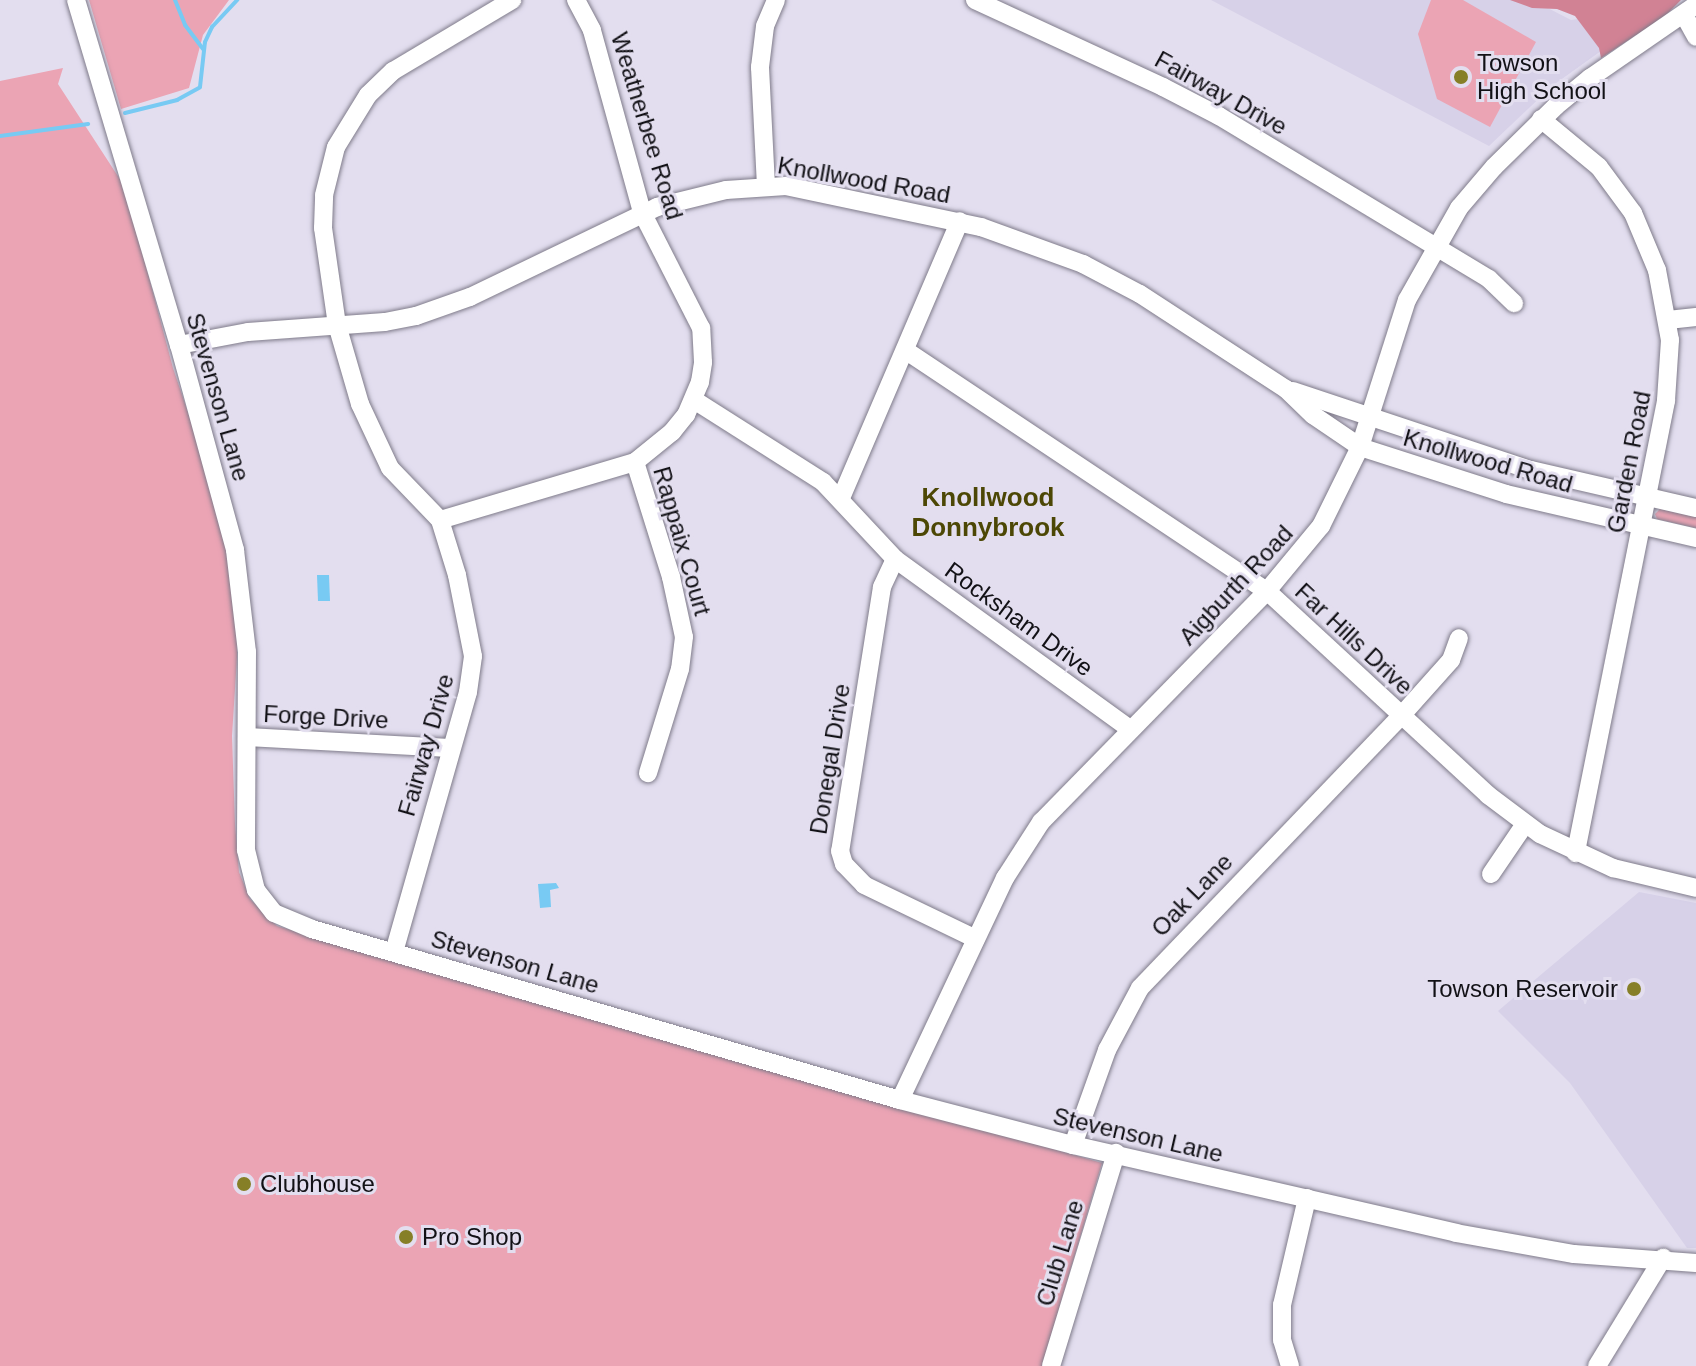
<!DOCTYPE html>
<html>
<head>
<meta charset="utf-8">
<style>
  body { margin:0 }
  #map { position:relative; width:1696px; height:1366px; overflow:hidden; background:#e3deef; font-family:Arial,sans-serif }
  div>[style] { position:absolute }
  .built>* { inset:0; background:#d7d1e8 }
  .green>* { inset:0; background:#eba4b4 }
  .forest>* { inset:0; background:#d18294 }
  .water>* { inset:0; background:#78caf3 }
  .stream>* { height:4px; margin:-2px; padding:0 2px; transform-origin:2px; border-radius:2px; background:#78caf3 }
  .roads { filter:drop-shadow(0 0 2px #7f7b8a) drop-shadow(0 0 2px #7f7b8a) }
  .minor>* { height:18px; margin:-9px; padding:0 9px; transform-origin:9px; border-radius:9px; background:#fff }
  .dots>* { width:22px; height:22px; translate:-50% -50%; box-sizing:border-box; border:4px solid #e3deef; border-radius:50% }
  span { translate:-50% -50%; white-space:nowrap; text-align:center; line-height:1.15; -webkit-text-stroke:6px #e3deef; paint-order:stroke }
  .poi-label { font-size:24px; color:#121116 }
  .left { translate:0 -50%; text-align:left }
  .right { translate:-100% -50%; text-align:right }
  .street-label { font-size:24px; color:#121116 }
  .neighbourhood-label { font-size:26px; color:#4c4705; font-weight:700 }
</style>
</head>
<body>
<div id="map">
  <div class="built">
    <div style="clip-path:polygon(1211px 0,1515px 0,1540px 4px,1571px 20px,1601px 16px,1622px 36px,1552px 86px,1489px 146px)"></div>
    <div style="clip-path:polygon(1639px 892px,1696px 903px,1696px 1248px,1687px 1248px,1570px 1083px,1498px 1011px)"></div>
  </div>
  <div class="green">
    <div style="clip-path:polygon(89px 0,229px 0,203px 35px,189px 88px,121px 109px)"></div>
    <div style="clip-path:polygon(1431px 0,1463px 0,1536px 42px,1490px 127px,1437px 99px,1418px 34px)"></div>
    <div style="clip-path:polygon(63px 68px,58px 84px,125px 187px,173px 368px,209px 475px,236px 590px,237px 657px,232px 736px,235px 824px,239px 872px,250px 899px,277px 926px,1102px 1163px,1042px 1366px,0 1366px,0 81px)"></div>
    <div style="clip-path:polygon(1660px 509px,1696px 517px,1696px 528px,1657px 519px,1655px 514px)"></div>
  </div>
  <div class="forest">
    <div style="clip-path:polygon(1510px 0,1681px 0,1664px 17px,1601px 58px,1599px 48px,1575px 16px,1557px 9px,1532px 8px)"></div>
  </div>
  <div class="water">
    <div style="clip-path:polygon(317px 575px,329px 575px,330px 601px,318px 601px)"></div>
    <div style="clip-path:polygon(556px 883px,559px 888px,550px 890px,551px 907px,540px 908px,538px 884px)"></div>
  </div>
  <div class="stream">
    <div style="left:175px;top:0;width:27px;rotate:68deg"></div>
    <div style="left:185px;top:25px;width:30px;rotate:53deg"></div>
    <div style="left:125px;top:113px;width:54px;rotate:-14deg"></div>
    <div style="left:177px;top:100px;width:26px;rotate:-29deg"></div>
    <div style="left:200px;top:87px;width:45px;rotate:-83.7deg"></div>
    <div style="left:205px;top:42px;width:17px;rotate:-65deg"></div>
    <div style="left:212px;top:27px;width:37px;rotate:-47deg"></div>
    <div style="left:0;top:136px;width:89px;rotate:-7.8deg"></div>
  </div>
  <div class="roads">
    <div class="minor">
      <div style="left:76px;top:0;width:360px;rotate:73.4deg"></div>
      <div style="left:179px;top:345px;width:213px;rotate:74.7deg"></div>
      <div style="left:235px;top:550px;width:103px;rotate:83.3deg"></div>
      <div style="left:247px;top:652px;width:198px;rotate:90.3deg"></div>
      <div style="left:246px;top:850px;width:41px;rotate:76deg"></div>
      <div style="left:256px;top:890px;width:29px;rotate:52deg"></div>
      <div style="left:274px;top:913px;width:41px;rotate:22.8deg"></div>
      <div style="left:312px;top:929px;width:612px;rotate:16.22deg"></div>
      <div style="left:900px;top:1100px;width:179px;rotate:14.6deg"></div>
      <div style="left:1073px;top:1145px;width:393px;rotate:12.9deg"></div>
      <div style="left:1456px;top:1233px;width:120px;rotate:10.1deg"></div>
      <div style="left:1574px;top:1254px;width:122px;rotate:4.2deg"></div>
      <div style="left:975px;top:0;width:207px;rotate:24.8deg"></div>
      <div style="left:1163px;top:87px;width:63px;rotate:27.4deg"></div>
      <div style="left:1219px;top:116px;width:315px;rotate:31.1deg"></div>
      <div style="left:1489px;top:279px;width:35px;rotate:44deg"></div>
      <div style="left:1684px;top:15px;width:25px;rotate:61deg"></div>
      <div style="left:1541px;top:119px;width:75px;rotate:39.6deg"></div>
      <div style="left:1599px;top:167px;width:57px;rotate:53.5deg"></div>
      <div style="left:1633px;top:213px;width:62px;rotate:67.2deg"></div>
      <div style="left:1657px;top:270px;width:71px;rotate:79.5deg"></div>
      <div style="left:1670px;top:340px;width:61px;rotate:93.8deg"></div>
      <div style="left:1666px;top:401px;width:461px;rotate:101.3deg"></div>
      <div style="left:766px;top:186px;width:119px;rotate:-92.9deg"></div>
      <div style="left:760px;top:67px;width:41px;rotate:-83deg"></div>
      <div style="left:765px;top:26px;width:28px;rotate:-67deg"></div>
      <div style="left:1668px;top:320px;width:28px;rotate:-6deg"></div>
      <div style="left:179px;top:345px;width:70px;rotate:-10.7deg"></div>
      <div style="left:248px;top:332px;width:137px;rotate:-4.2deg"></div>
      <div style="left:385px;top:322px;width:32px;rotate:-11deg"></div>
      <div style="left:416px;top:316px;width:57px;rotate:-19.4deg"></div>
      <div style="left:470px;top:297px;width:208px;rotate:-25.7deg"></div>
      <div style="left:657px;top:207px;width:71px;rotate:-13.8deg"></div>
      <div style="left:726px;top:190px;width:60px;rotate:-3.8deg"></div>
      <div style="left:786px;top:186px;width:199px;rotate:11.9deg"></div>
      <div style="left:981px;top:227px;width:109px;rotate:19.9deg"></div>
      <div style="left:1083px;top:264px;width:64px;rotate:27.8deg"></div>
      <div style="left:1140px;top:294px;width:174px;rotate:33.1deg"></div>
      <div style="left:1286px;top:389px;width:37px;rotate:44deg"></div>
      <div style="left:1313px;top:415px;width:57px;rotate:34.2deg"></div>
      <div style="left:1360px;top:447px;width:153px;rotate:17.8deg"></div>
      <div style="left:1506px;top:494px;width:195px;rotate:13deg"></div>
      <div style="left:905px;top:350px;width:435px;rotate:33.7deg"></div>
      <div style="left:1267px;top:591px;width:301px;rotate:42.7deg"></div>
      <div style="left:1488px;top:795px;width:65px;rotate:36.9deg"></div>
      <div style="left:1540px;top:834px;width:81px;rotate:25deg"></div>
      <div style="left:1613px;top:868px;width:85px;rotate:13.5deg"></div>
      <div style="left:1293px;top:391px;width:251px;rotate:18.4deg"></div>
      <div style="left:1531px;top:470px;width:169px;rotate:13deg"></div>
      <div style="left:694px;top:400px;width:153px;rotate:32.4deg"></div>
      <div style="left:823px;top:482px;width:105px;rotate:46.9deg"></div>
      <div style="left:895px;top:559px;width:290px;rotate:35.9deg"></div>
      <div style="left:635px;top:462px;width:121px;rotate:72.6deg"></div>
      <div style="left:671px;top:577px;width:61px;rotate:77.8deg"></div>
      <div style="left:684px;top:637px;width:32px;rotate:97deg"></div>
      <div style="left:680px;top:669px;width:109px;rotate:107.1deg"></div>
      <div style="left:841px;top:498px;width:301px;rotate:-66.8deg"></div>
      <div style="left:440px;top:520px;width:203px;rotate:-16.6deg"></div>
      <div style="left:635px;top:462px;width:48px;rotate:-39deg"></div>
      <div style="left:672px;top:432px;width:22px;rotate:-51deg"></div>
      <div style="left:686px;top:415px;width:36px;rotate:-67deg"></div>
      <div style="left:700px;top:382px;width:20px;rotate:-81deg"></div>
      <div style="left:703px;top:362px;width:34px;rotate:-93deg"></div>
      <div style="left:701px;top:328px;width:130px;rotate:-117deg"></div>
      <div style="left:642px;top:212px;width:189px;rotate:-105.4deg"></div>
      <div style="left:592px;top:30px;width:34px;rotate:-118deg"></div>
      <div style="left:895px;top:559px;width:31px;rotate:115deg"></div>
      <div style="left:882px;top:587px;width:267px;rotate:99deg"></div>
      <div style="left:840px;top:851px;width:14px;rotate:73deg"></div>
      <div style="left:844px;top:864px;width:29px;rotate:46deg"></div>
      <div style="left:864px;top:885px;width:124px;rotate:25.7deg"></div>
      <div style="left:247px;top:737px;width:203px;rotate:3.1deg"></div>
      <div style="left:1491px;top:874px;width:60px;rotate:-55.8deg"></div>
      <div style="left:394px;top:952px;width:270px;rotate:-74.1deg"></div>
      <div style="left:468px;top:692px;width:36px;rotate:-82deg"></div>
      <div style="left:473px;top:656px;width:83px;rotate:-101.2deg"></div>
      <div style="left:457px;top:575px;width:58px;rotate:-107.2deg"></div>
      <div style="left:440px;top:520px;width:72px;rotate:-133.9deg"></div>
      <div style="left:390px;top:468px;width:71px;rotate:-115.1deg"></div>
      <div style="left:360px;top:404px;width:82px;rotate:-106.2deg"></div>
      <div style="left:337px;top:325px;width:98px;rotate:-98.2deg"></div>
      <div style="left:323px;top:228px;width:33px;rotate:-88deg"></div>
      <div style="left:324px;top:195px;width:49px;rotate:-76deg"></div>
      <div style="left:336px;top:147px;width:61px;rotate:-58.4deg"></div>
      <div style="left:368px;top:95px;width:35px;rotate:-44deg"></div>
      <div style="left:393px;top:71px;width:139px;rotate:-30.8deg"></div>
      <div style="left:900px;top:1100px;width:246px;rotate:-64.7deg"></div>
      <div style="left:1005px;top:878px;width:67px;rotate:-57.3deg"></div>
      <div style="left:1041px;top:822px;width:323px;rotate:-45.6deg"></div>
      <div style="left:1267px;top:591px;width:85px;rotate:-50.3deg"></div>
      <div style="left:1321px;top:526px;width:88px;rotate:-63.7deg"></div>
      <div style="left:1360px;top:447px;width:154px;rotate:-72.3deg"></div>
      <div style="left:1407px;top:300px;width:106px;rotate:-60.5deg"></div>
      <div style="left:1459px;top:208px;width:54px;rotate:-49.5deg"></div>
      <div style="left:1494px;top:167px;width:87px;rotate:-44.5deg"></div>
      <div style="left:1556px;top:106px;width:44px;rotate:-39.5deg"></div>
      <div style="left:1590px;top:78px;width:129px;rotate:-34.6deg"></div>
      <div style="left:1073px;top:1145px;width:101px;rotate:-70.3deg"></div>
      <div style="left:1107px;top:1050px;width:70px;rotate:-62deg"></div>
      <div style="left:1140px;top:988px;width:377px;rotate:-46.2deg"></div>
      <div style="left:1401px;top:716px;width:75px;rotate:-48.2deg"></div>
      <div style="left:1451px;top:660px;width:23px;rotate:-70deg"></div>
      <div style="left:1051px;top:1366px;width:223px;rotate:-73deg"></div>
      <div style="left:1290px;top:1366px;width:27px;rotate:-107deg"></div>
      <div style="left:1282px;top:1340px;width:35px;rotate:-90deg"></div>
      <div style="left:1282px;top:1305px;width:110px;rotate:-76.8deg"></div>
      <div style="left:1597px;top:1366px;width:127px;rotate:-58.6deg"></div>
    </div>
  </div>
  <div class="dots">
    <div style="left:1461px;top:77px;background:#867f27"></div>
    <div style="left:1634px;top:989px;background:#867f27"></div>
    <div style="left:244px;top:1184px;background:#867f27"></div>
    <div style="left:406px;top:1237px;background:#867f27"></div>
  </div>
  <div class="poi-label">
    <span class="left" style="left:1477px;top:77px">Towson<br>High School</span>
    <span class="right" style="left:1618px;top:989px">Towson Reservoir</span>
    <span class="left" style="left:260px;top:1184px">Clubhouse</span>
    <span class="left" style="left:422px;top:1237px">Pro Shop</span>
  </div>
  <div class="street-label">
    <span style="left:1221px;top:93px;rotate:29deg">Fairway Drive</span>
    <span style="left:647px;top:126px;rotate:73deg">Weatherbee Road</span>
    <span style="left:864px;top:180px;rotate:10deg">Knollwood Road</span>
    <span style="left:218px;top:397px;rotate:74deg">Stevenson Lane</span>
    <span style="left:1488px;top:461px;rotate:16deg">Knollwood Road</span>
    <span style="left:1629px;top:462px;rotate:-79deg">Garden Road</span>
    <span style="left:682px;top:541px;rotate:74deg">Rappaix Court</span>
    <span style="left:1236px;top:585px;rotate:-47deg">Aigburth Road</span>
    <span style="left:1019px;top:619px;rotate:36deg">Rocksham Drive</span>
    <span style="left:1354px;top:639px;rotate:43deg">Far Hills Drive</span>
    <span style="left:326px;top:717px;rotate:3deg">Forge Drive</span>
    <span style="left:426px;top:745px;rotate:-74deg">Fairway Drive</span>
    <span style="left:830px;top:759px;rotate:-81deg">Donegal Drive</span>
    <span style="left:1192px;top:895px;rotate:-46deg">Oak Lane</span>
    <span style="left:515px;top:962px;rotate:16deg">Stevenson Lane</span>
    <span style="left:1138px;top:1135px;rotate:13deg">Stevenson Lane</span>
    <span style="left:1060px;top:1253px;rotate:-73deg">Club Lane</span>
  </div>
  <div class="neighbourhood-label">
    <span style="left:988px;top:513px">Knollwood<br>Donnybrook</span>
  </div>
</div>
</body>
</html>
